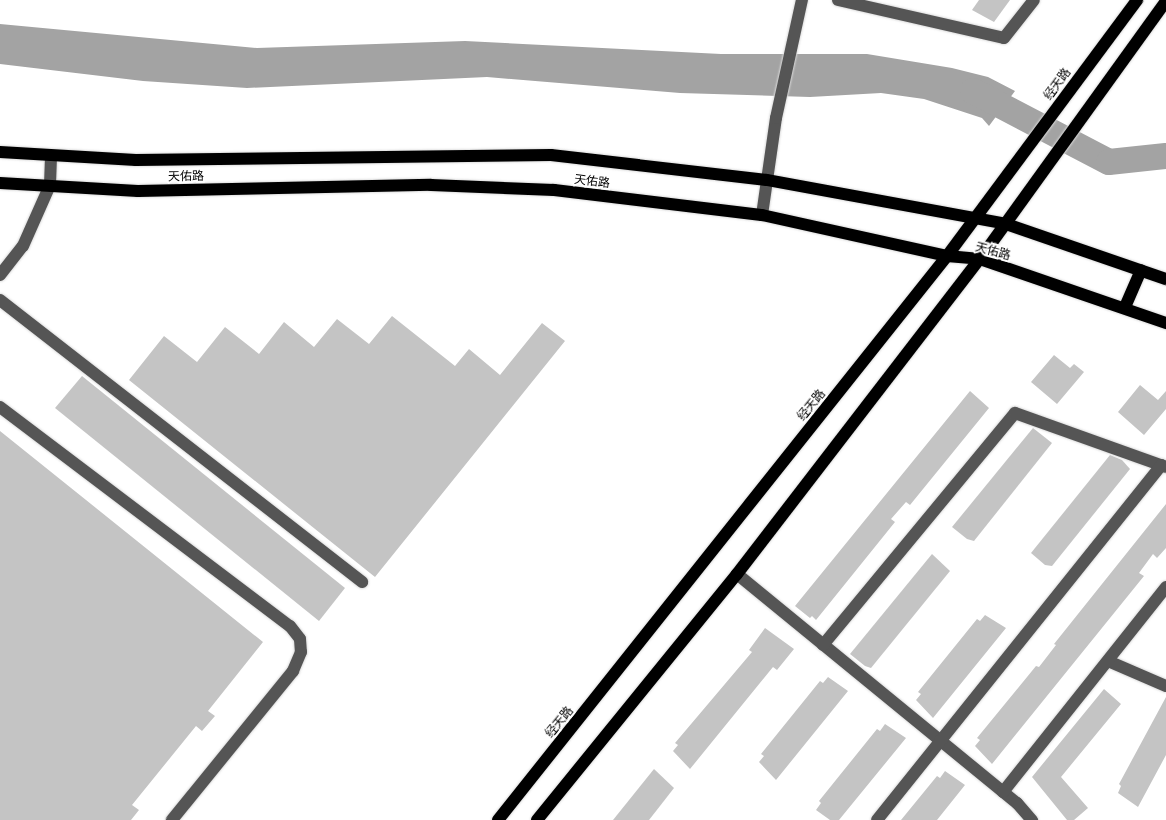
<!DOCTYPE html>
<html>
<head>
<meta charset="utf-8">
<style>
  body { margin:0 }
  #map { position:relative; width:1166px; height:820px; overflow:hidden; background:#fff; font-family:Poppins,"Noto Sans SC",sans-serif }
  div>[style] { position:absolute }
  .water>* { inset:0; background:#a3a3a3 }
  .river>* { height:26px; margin:-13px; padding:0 13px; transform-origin:13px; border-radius:13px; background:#a3a3a3 }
  .building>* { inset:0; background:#c4c4c4 }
  .roads { filter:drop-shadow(0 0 1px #dbdbdb) drop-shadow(0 0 1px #dbdbdb) }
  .minor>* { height:12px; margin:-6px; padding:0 6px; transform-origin:6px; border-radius:6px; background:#555 }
  .major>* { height:12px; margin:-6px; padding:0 6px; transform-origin:6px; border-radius:6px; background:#000 }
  span { translate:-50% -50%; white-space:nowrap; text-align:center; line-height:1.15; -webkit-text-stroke:4px #fff; paint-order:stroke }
  .street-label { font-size:12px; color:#000 }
</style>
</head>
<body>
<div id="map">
  <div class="water">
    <div style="clip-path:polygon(0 24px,257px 48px,465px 41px,721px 54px,867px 54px,952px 68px,988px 77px,1015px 91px,989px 126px,982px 118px,924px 99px,881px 93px,810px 97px,680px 93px,487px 77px,247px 88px,143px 81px,0 64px)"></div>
  </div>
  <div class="river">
    <div style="left:973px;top:91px;width:153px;rotate:27.6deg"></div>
    <div style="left:1109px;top:162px;width:57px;rotate:-6deg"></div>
  </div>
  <div class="building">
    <div style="clip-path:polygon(979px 0,1010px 0,994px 22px,972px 10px)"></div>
    <div style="clip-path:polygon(392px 316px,455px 366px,469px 349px,500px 375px,542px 323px,565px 341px,375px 577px,129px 380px,164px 336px,197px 362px,225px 327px,259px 354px,284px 322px,314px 347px,337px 319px,369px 344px)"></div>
    <div style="clip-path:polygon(1054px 355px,1070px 368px,1074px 364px,1084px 372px,1057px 404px,1031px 382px)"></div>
    <div style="clip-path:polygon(82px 376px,345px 588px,319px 621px,55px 408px)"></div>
    <div style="clip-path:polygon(1140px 385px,1158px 400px,1166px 391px,1166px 409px,1144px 435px,1118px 412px)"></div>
    <div style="clip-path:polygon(970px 391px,989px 408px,910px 505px,906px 502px,891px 519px,895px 522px,816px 620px,812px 616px,810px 618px,795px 606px)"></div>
    <div style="clip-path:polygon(1033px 428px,1052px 443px,974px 541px,967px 539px,952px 527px)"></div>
    <div style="clip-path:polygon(0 431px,263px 642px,208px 711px,215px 716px,202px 731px,196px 726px,132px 805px,139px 810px,131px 820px,0 820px)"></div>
    <div style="clip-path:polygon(1110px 455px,1122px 460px,1130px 469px,1052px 566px,1045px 565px,1031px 553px)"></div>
    <div style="clip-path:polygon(1166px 504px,1166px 548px,1157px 558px,1153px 554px,1139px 573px,1144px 576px,992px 764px,975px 746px,980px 740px,977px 738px,1036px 666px,1039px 667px,1056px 645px,1054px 644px)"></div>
    <div style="clip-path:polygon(932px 554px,950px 571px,871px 668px,865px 666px,850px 654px)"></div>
    <div style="clip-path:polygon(985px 615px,1006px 628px,933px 718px,916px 700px,921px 694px,918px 692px,977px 619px,980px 621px)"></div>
    <div style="clip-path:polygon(765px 628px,794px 649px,777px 670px,773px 667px,690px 769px,673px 751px,678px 745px,675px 743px,752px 652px,749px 650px)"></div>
    <div style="clip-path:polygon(828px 677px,848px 691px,776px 780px,759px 762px,764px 756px,761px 754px,820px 681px,823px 683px)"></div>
    <div style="clip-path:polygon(1104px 689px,1121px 704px,1061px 777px,1088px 808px,1074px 820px,1067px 820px,1032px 777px)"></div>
    <div style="clip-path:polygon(1166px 697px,1166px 755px,1138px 807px,1118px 793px,1121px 786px,1119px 784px)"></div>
    <div style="clip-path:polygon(885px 724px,906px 738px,839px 820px,830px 820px,816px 810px,821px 803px,819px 801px,877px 729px,880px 731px)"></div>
    <div style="clip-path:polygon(654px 769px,674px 788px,660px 806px,649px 820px,613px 820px)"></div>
    <div style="clip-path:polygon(945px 771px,965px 785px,937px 820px,901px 820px,937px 776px,940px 778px)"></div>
  </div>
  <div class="roads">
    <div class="minor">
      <div style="left:838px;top:0;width:170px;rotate:12.9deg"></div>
      <div style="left:1004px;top:38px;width:48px;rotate:-51.7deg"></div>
      <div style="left:762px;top:215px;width:98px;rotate:-81.8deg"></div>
      <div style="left:776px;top:118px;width:121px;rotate:-77.6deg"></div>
      <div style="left:0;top:275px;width:37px;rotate:-52deg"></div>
      <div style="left:23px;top:246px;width:67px;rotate:-66.1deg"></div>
      <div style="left:50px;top:185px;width:27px;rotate:-88deg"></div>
      <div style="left:0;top:300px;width:459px;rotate:37.9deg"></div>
      <div style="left:0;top:407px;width:363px;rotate:37.1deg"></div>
      <div style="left:290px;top:626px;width:16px;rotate:52deg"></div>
      <div style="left:300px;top:639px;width:13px;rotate:86deg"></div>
      <div style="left:301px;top:652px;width:21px;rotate:113deg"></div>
      <div style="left:293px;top:671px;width:192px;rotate:129.1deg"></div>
      <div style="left:737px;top:574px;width:362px;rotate:39.3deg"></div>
      <div style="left:1017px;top:803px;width:23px;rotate:49deg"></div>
      <div style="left:823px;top:645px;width:301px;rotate:-50.4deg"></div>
      <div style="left:1015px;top:413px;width:160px;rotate:19.7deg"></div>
      <div style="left:1108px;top:661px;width:63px;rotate:23.3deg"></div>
      <div style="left:1003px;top:792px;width:262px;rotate:-51.5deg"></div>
      <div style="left:877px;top:820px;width:455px;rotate:-51.3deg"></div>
    </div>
    <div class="major">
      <div style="left:0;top:152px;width:136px;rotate:3.4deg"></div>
      <div style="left:136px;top:160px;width:415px;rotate:-0.7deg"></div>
      <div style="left:551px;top:155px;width:217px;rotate:6.6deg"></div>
      <div style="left:767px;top:180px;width:243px;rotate:10.4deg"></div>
      <div style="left:1006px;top:224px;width:169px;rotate:19deg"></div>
      <div style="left:0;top:183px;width:138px;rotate:3.3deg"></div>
      <div style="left:138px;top:191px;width:293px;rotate:-1.2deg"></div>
      <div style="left:431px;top:185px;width:123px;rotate:2.3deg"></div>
      <div style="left:554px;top:190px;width:209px;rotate:6.9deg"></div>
      <div style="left:762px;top:215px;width:189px;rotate:12.5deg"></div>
      <div style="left:947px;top:256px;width:33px;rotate:5deg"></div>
      <div style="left:980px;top:259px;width:197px;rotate:19deg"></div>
      <div style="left:1125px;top:307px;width:40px;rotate:-66.6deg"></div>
      <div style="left:498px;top:820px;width:721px;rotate:-51.48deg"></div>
      <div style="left:947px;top:256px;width:319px;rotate:-53.4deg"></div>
      <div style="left:537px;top:820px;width:317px;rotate:-50.9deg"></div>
      <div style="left:737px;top:574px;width:398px;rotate:-52.4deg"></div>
      <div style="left:980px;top:259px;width:318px;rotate:-54.2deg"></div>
    </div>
  </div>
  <div class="street-label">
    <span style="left:1057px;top:84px;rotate:-54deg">经天路</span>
    <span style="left:186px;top:176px;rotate:-1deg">天佑路</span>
    <span style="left:592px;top:181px;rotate:7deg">天佑路</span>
    <span style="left:993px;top:251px;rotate:15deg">天佑路</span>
    <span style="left:811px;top:405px;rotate:-51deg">经天路</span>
    <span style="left:559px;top:722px;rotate:-51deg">经天路</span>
  </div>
</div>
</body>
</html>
